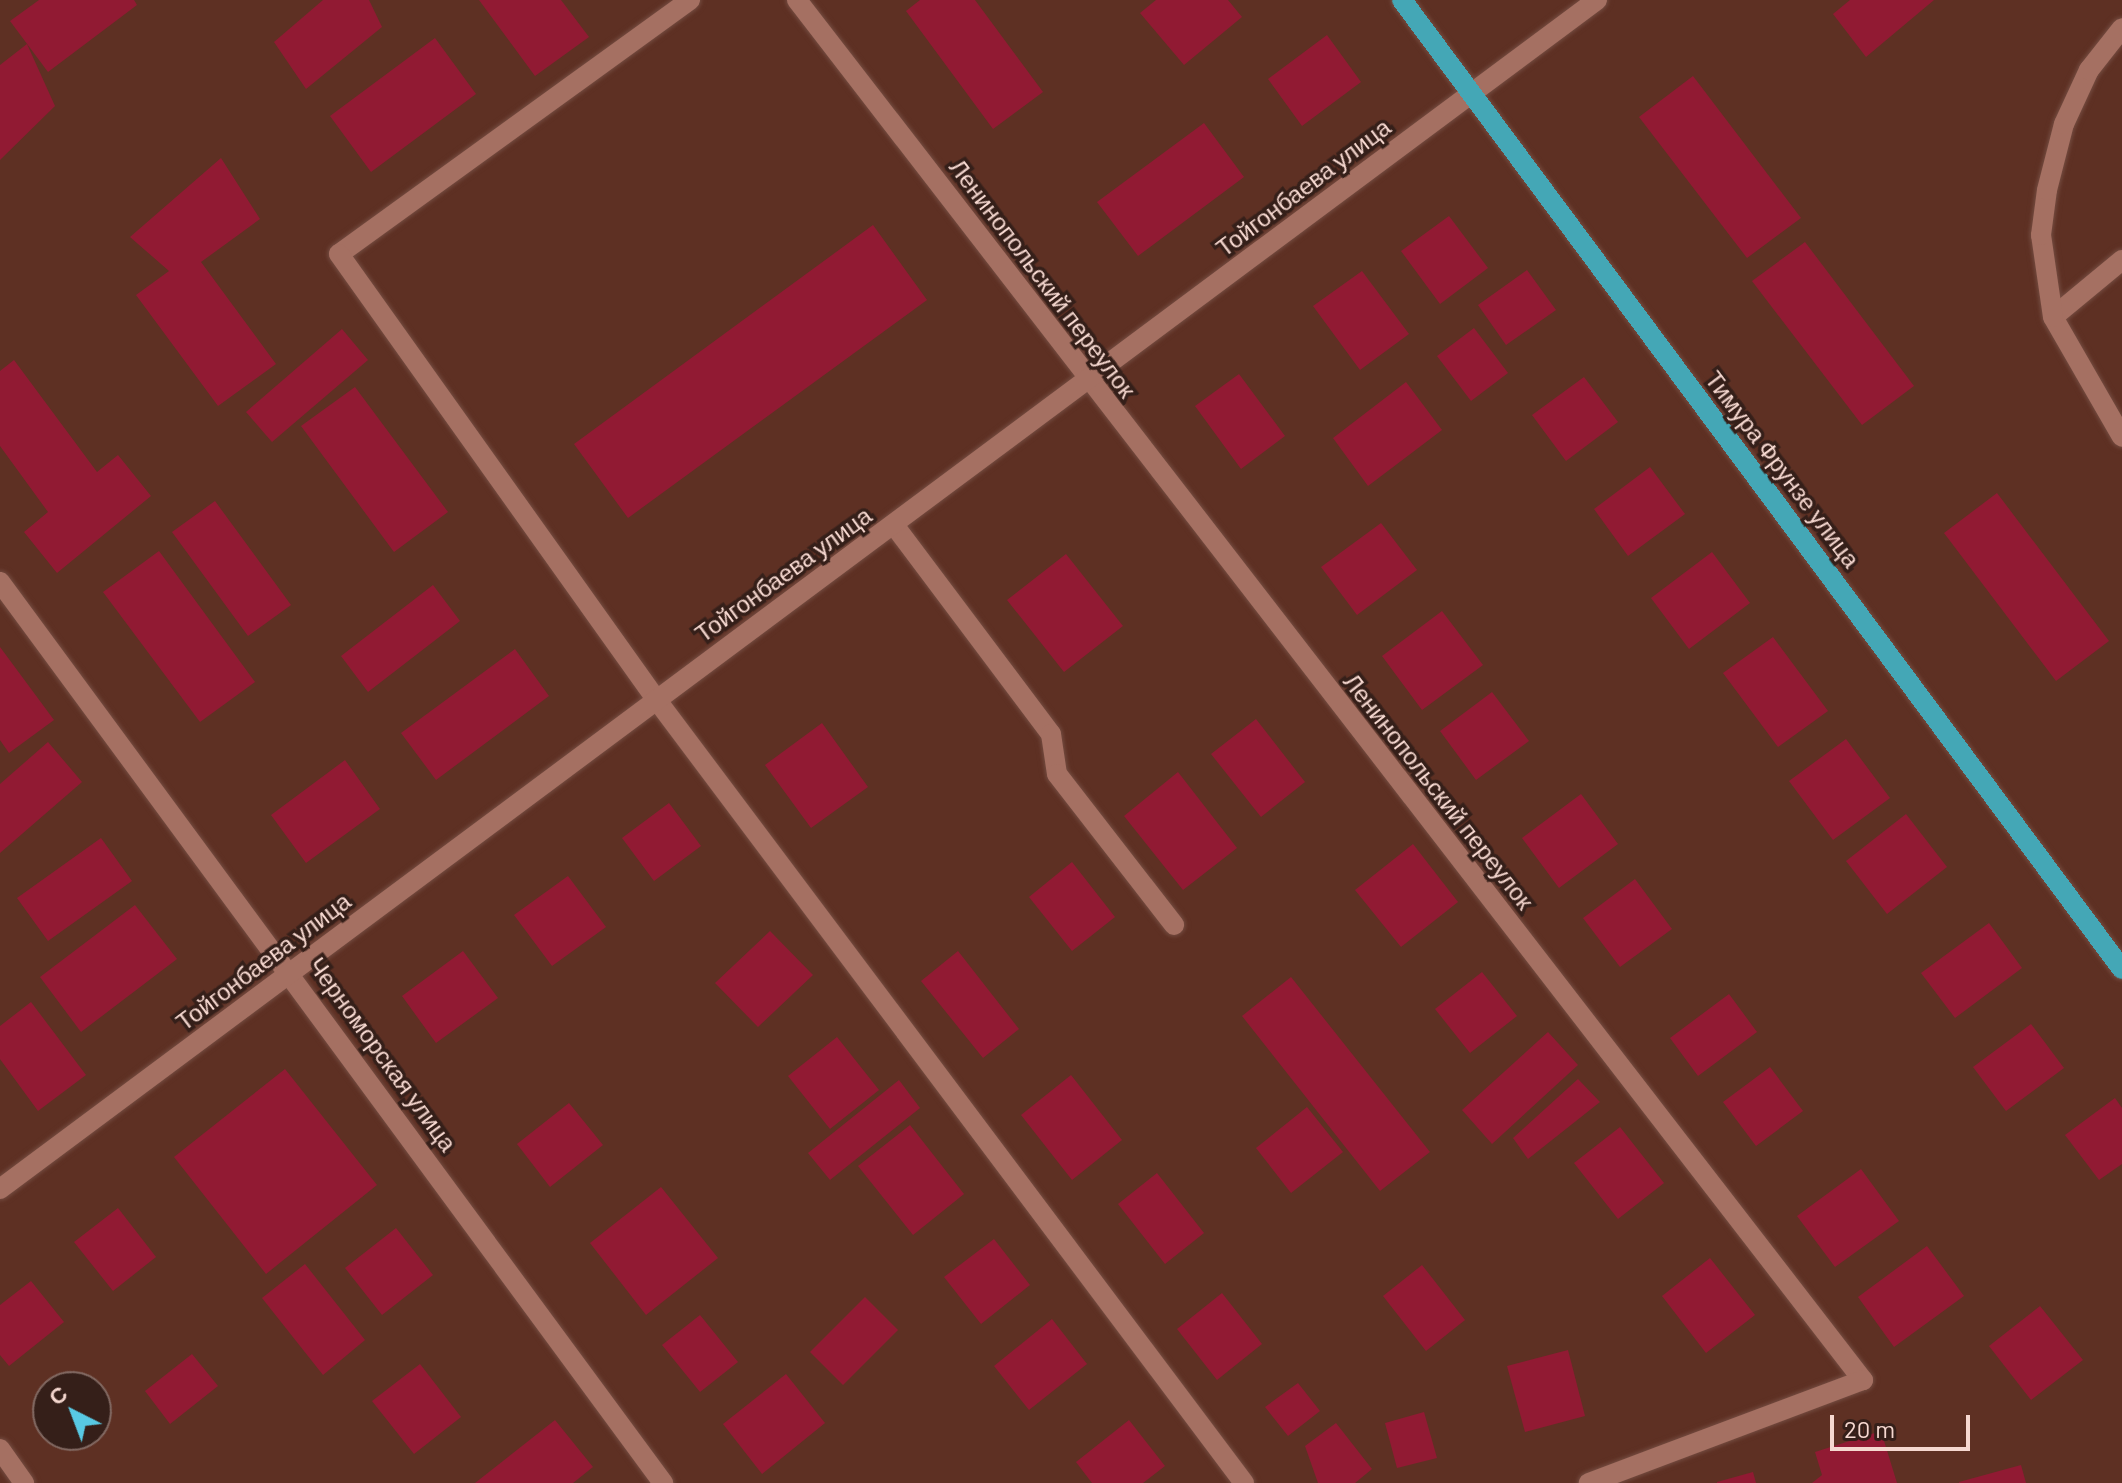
<!DOCTYPE html>
<html>
<head>
<meta charset="utf-8">
<style>
  body { margin:0 }
  #map { position:relative; width:2122px; height:1483px; overflow:hidden; background:#5e3023; font-family:Barlow,sans-serif }
  div>[style] { position:absolute }
  .building>* { inset:0; background:#911a33 }
  .roads { filter:drop-shadow(0 0 2px #744c41) drop-shadow(0 0 2px #744c41) }
  .minor>* { height:20px; margin:-10px; padding:0 10px; transform-origin:10px; border-radius:10px; background:#a57062 }
  .major>* { height:20px; margin:-10px; padding:0 10px; transform-origin:10px; border-radius:10px; background:#44a7b6 }
  span { translate:-50% -50%; white-space:nowrap; text-align:center; line-height:1.15; -webkit-text-stroke:7px #351f19; paint-order:stroke }
  .street-label { font-size:24px; color:#f6d8d0 }
  .north { position:absolute; left:32px; top:1371px; width:80px; height:80px; box-sizing:border-box; background:#351f19; border:2px solid #826962; border-radius:50%; rotate:318deg; font-size:22px; font-weight:700; line-height:32px; text-align:center; color:#f6d8d0 }
  .north::after { content:''; display:block; margin:auto; width:28px; height:36px; background:#58c9e3; clip-path:polygon(50% 0,100% 100%,50% 72%,0 100%) }
  .scale { position:absolute; left:1830px; top:1415px; width:140px; height:36px; box-sizing:border-box; border:4px solid #f6d8d0; border-top:0; padding-left:10px; font-size:24px; line-height:28px; white-space:nowrap; color:#f6d8d0; -webkit-text-stroke:6px #351f19; paint-order:stroke }
</style>
</head>
<body>
<div id="map">
  <div class="building">
    <div style="clip-path:polygon(39px 0,134px 0,137px 5px,48px 72px,10px 21px)"></div>
    <div style="clip-path:polygon(323px 0,369px 0,382px 27px,306px 89px,274px 42px)"></div>
    <div style="clip-path:polygon(479px 0,561px 0,589px 37px,535px 76px)"></div>
    <div style="clip-path:polygon(920px 0,975px 0,1043px 92px,993px 129px,906px 11px)"></div>
    <div style="clip-path:polygon(1156px 0,1228px 0,1242px 17px,1184px 65px,1140px 13px)"></div>
    <div style="clip-path:polygon(1850px 0,1934px 0,1866px 57px,1833px 14px)"></div>
    <div style="clip-path:polygon(1327px 35px,1361px 82px,1302px 126px,1268px 79px)"></div>
    <div style="clip-path:polygon(435px 38px,476px 94px,371px 172px,330px 116px)"></div>
    <div style="clip-path:polygon(27px 44px,55px 106px,0 160px,0 65px)"></div>
    <div style="clip-path:polygon(1693px 76px,1801px 218px,1747px 258px,1639px 117px)"></div>
    <div style="clip-path:polygon(1204px 123px,1244px 177px,1138px 256px,1097px 202px)"></div>
    <div style="clip-path:polygon(221px 158px,260px 219px,201px 262px,276px 364px,218px 406px,136px 295px,169px 271px,130px 237px)"></div>
    <div style="clip-path:polygon(1449px 216px,1488px 268px,1440px 304px,1401px 251px)"></div>
    <div style="clip-path:polygon(873px 225px,927px 300px,628px 518px,574px 444px)"></div>
    <div style="clip-path:polygon(1805px 242px,1914px 386px,1862px 425px,1752px 281px)"></div>
    <div style="clip-path:polygon(1527px 270px,1556px 310px,1506px 345px,1478px 305px)"></div>
    <div style="clip-path:polygon(1362px 271px,1409px 334px,1360px 370px,1313px 306px)"></div>
    <div style="clip-path:polygon(1474px 328px,1508px 373px,1471px 401px,1437px 356px)"></div>
    <div style="clip-path:polygon(342px 329px,368px 360px,272px 442px,246px 412px)"></div>
    <div style="clip-path:polygon(14px 360px,97px 472px,118px 455px,151px 496px,57px 573px,24px 532px,48px 512px,0 446px,0 371px)"></div>
    <div style="clip-path:polygon(1239px 374px,1285px 436px,1241px 469px,1195px 406px)"></div>
    <div style="clip-path:polygon(1584px 377px,1618px 422px,1566px 461px,1532px 415px)"></div>
    <div style="clip-path:polygon(1406px 382px,1442px 430px,1368px 486px,1333px 438px)"></div>
    <div style="clip-path:polygon(355px 387px,448px 512px,394px 552px,301px 426px)"></div>
    <div style="clip-path:polygon(1650px 467px,1685px 514px,1628px 556px,1594px 509px)"></div>
    <div style="clip-path:polygon(1997px 493px,2109px 641px,2056px 681px,1944px 533px)"></div>
    <div style="clip-path:polygon(215px 501px,291px 605px,248px 636px,172px 532px)"></div>
    <div style="clip-path:polygon(1381px 523px,1417px 570px,1357px 615px,1321px 567px)"></div>
    <div style="clip-path:polygon(159px 551px,255px 682px,200px 722px,103px 592px)"></div>
    <div style="clip-path:polygon(1712px 552px,1750px 603px,1689px 649px,1651px 598px)"></div>
    <div style="clip-path:polygon(1066px 554px,1123px 626px,1064px 672px,1007px 600px)"></div>
    <div style="clip-path:polygon(433px 585px,460px 621px,368px 692px,341px 656px)"></div>
    <div style="clip-path:polygon(1442px 611px,1483px 665px,1422px 710px,1382px 656px)"></div>
    <div style="clip-path:polygon(1773px 637px,1828px 711px,1778px 747px,1723px 673px)"></div>
    <div style="clip-path:polygon(0 647px,54px 720px,9px 753px,0 740px)"></div>
    <div style="clip-path:polygon(515px 649px,549px 696px,436px 780px,401px 733px)"></div>
    <div style="clip-path:polygon(1492px 692px,1529px 741px,1476px 780px,1440px 731px)"></div>
    <div style="clip-path:polygon(1256px 719px,1305px 782px,1261px 817px,1211px 754px)"></div>
    <div style="clip-path:polygon(822px 723px,868px 787px,811px 828px,765px 765px)"></div>
    <div style="clip-path:polygon(1846px 739px,1890px 798px,1833px 840px,1789px 781px)"></div>
    <div style="clip-path:polygon(48px 742px,82px 782px,0 853px,0 784px)"></div>
    <div style="clip-path:polygon(345px 760px,380px 809px,306px 863px,271px 815px)"></div>
    <div style="clip-path:polygon(1178px 772px,1237px 848px,1183px 890px,1124px 816px)"></div>
    <div style="clip-path:polygon(1581px 794px,1618px 844px,1559px 888px,1522px 838px)"></div>
    <div style="clip-path:polygon(669px 803px,701px 846px,654px 881px,622px 838px)"></div>
    <div style="clip-path:polygon(1906px 814px,1947px 867px,1887px 914px,1846px 861px)"></div>
    <div style="clip-path:polygon(101px 838px,132px 881px,48px 941px,17px 898px)"></div>
    <div style="clip-path:polygon(1413px 844px,1458px 902px,1401px 947px,1355px 890px)"></div>
    <div style="clip-path:polygon(1072px 862px,1115px 917px,1072px 951px,1029px 897px)"></div>
    <div style="clip-path:polygon(568px 876px,606px 927px,552px 966px,514px 915px)"></div>
    <div style="clip-path:polygon(1635px 879px,1672px 929px,1620px 967px,1583px 918px)"></div>
    <div style="clip-path:polygon(135px 905px,177px 959px,81px 1032px,40px 977px)"></div>
    <div style="clip-path:polygon(1989px 923px,2022px 968px,1955px 1018px,1921px 973px)"></div>
    <div style="clip-path:polygon(770px 931px,813px 975px,758px 1027px,715px 983px)"></div>
    <div style="clip-path:polygon(463px 951px,498px 998px,436px 1043px,402px 996px)"></div>
    <div style="clip-path:polygon(958px 951px,1019px 1029px,983px 1058px,921px 981px)"></div>
    <div style="clip-path:polygon(1482px 972px,1517px 1016px,1470px 1053px,1435px 1009px)"></div>
    <div style="clip-path:polygon(1291px 977px,1430px 1152px,1380px 1191px,1242px 1016px)"></div>
    <div style="clip-path:polygon(1729px 994px,1757px 1032px,1698px 1076px,1670px 1038px)"></div>
    <div style="clip-path:polygon(31px 1002px,86px 1075px,38px 1111px,0 1059px,0 1026px)"></div>
    <div style="clip-path:polygon(2031px 1024px,2064px 1068px,2006px 1111px,1973px 1067px)"></div>
    <div style="clip-path:polygon(1548px 1032px,1578px 1065px,1492px 1144px,1462px 1110px)"></div>
    <div style="clip-path:polygon(837px 1037px,879px 1090px,830px 1129px,788px 1076px)"></div>
    <div style="clip-path:polygon(1770px 1067px,1803px 1111px,1756px 1146px,1723px 1102px)"></div>
    <div style="clip-path:polygon(285px 1069px,377px 1185px,266px 1274px,174px 1157px)"></div>
    <div style="clip-path:polygon(1071px 1075px,1122px 1140px,1072px 1180px,1021px 1115px)"></div>
    <div style="clip-path:polygon(1578px 1079px,1600px 1102px,1528px 1159px,1513px 1138px)"></div>
    <div style="clip-path:polygon(899px 1080px,920px 1108px,830px 1180px,808px 1153px)"></div>
    <div style="clip-path:polygon(2115px 1098px,2122px 1108px,2122px 1164px,2099px 1180px,2065px 1135px)"></div>
    <div style="clip-path:polygon(569px 1103px,603px 1145px,550px 1187px,517px 1144px)"></div>
    <div style="clip-path:polygon(1307px 1107px,1343px 1152px,1291px 1193px,1256px 1148px)"></div>
    <div style="clip-path:polygon(910px 1125px,964px 1194px,913px 1235px,858px 1166px)"></div>
    <div style="clip-path:polygon(1620px 1127px,1664px 1183px,1618px 1219px,1574px 1163px)"></div>
    <div style="clip-path:polygon(1861px 1169px,1899px 1221px,1835px 1267px,1797px 1216px)"></div>
    <div style="clip-path:polygon(1157px 1173px,1204px 1233px,1165px 1264px,1118px 1204px)"></div>
    <div style="clip-path:polygon(661px 1187px,718px 1258px,646px 1315px,590px 1243px)"></div>
    <div style="clip-path:polygon(118px 1208px,156px 1257px,113px 1291px,74px 1242px)"></div>
    <div style="clip-path:polygon(396px 1228px,433px 1275px,382px 1315px,345px 1268px)"></div>
    <div style="clip-path:polygon(994px 1239px,1030px 1285px,981px 1324px,944px 1277px)"></div>
    <div style="clip-path:polygon(1927px 1246px,1964px 1296px,1894px 1347px,1858px 1297px)"></div>
    <div style="clip-path:polygon(1710px 1258px,1755px 1315px,1706px 1353px,1662px 1296px)"></div>
    <div style="clip-path:polygon(305px 1264px,365px 1340px,323px 1375px,262px 1298px)"></div>
    <div style="clip-path:polygon(1422px 1265px,1465px 1320px,1426px 1351px,1383px 1296px)"></div>
    <div style="clip-path:polygon(31px 1281px,64px 1322px,9px 1366px,0 1355px,0 1305px)"></div>
    <div style="clip-path:polygon(1222px 1293px,1262px 1344px,1217px 1380px,1177px 1329px)"></div>
    <div style="clip-path:polygon(865px 1297px,898px 1330px,843px 1385px,810px 1352px)"></div>
    <div style="clip-path:polygon(2040px 1306px,2083px 1360px,2031px 1400px,1989px 1346px)"></div>
    <div style="clip-path:polygon(700px 1315px,738px 1362px,700px 1392px,662px 1345px)"></div>
    <div style="clip-path:polygon(1052px 1319px,1087px 1364px,1029px 1410px,994px 1366px)"></div>
    <div style="clip-path:polygon(1568px 1350px,1585px 1416px,1525px 1432px,1507px 1366px)"></div>
    <div style="clip-path:polygon(192px 1354px,218px 1386px,170px 1424px,145px 1391px)"></div>
    <div style="clip-path:polygon(420px 1364px,461px 1417px,414px 1454px,372px 1401px)"></div>
    <div style="clip-path:polygon(786px 1374px,825px 1423px,762px 1474px,723px 1424px)"></div>
    <div style="clip-path:polygon(1298px 1383px,1320px 1411px,1288px 1436px,1265px 1407px)"></div>
    <div style="clip-path:polygon(1424px 1412px,1437px 1458px,1397px 1468px,1385px 1423px)"></div>
    <div style="clip-path:polygon(555px 1420px,593px 1467px,573px 1483px,475px 1483px)"></div>
    <div style="clip-path:polygon(1129px 1420px,1165px 1466px,1143px 1483px,1092px 1483px,1076px 1462px)"></div>
    <div style="clip-path:polygon(1336px 1423px,1372px 1469px,1355px 1483px,1318px 1483px,1305px 1446px)"></div>
    <div style="clip-path:polygon(1881px 1431px,1897px 1483px,1812px 1483px,1822px 1475px,1815px 1452px)"></div>
    <div style="clip-path:polygon(2021px 1465px,2026px 1483px,1959px 1483px,1959px 1482px)"></div>
    <div style="clip-path:polygon(1753px 1472px,1756px 1483px,1717px 1483px,1717px 1482px)"></div>
  </div>
  <div class="roads">
    <div class="minor">
      <div style="left:690px;top:0;width:433px;rotate:144.1deg"></div>
      <div style="left:339px;top:254px;width:546px;rotate:54.54deg"></div>
      <div style="left:656px;top:699px;width:980px;rotate:53.13deg"></div>
      <div style="left:797px;top:0;width:1744px;rotate:52.32deg"></div>
      <div style="left:1863px;top:1380px;width:293px;rotate:159.4deg"></div>
      <div style="left:2122px;top:260px;width:89px;rotate:140.4deg"></div>
      <div style="left:2053px;top:317px;width:138px;rotate:60.1deg"></div>
      <div style="left:2053px;top:317px;width:83px;rotate:-98.3deg"></div>
      <div style="left:2041px;top:235px;width:45px;rotate:-82.4deg"></div>
      <div style="left:2047px;top:190px;width:68px;rotate:-75.6deg"></div>
      <div style="left:2064px;top:124px;width:60px;rotate:-65.2deg"></div>
      <div style="left:2089px;top:70px;width:53px;rotate:-51.8deg"></div>
      <div style="left:894px;top:525px;width:261px;rotate:53.1deg"></div>
      <div style="left:1051px;top:734px;width:40px;rotate:81.5deg"></div>
      <div style="left:1057px;top:774px;width:191px;rotate:52.2deg"></div>
      <div style="left:0;top:582px;width:1119px;rotate:53.65deg"></div>
      <div style="left:0;top:1189px;width:1991px;rotate:-36.67deg"></div>
      <div style="left:0;top:1449px;width:42px;rotate:54.8deg"></div>
    </div>
    <div class="major">
      <div style="left:1402px;top:0;width:1207px;rotate:53.39deg"></div>
    </div>
  </div>
  <div class="street-label">
    <span style="left:1303px;top:187px;rotate:-37deg">Тойгонбаева улица</span>
    <span style="left:1043px;top:278px;rotate:53deg">Ленинопольский переулок</span>
    <span style="left:1783px;top:469px;rotate:53deg">Тимура Фрунзе улица</span>
    <span style="left:783px;top:574px;rotate:-36deg">Тойгонбаева улица</span>
    <span style="left:1439px;top:791px;rotate:52deg">Ленинопольский переулок</span>
    <span style="left:263px;top:961px;rotate:-37deg">Тойгонбаева улица</span>
    <span style="left:383px;top:1054px;rotate:54deg">Черноморская улица</span>
  </div>
  <div class="north">С</div>
  <div class="scale">20 m</div>
</div>
</body>
</html>
